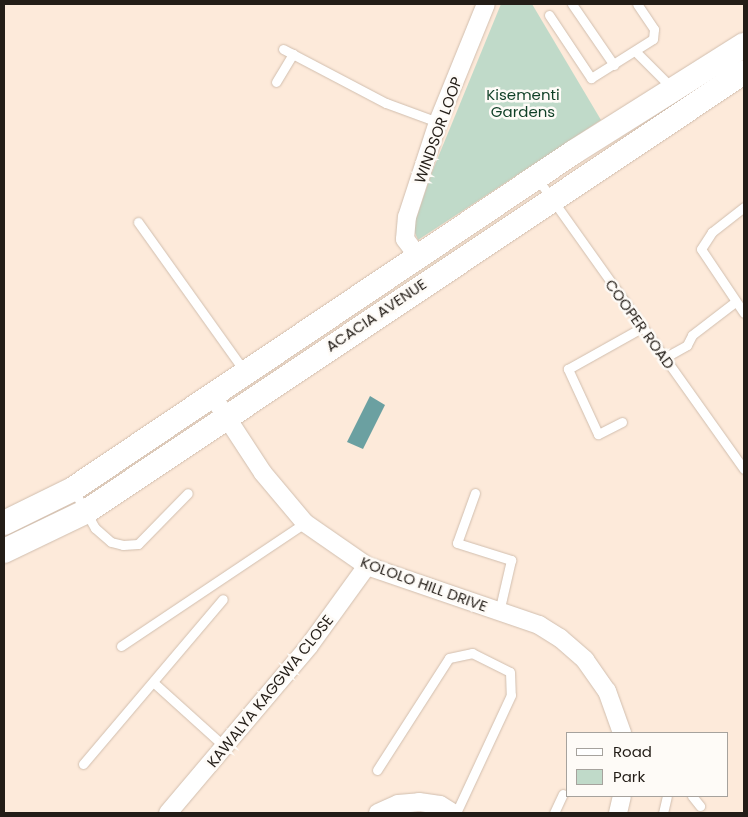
<!DOCTYPE html>
<html>
<head>
<meta charset="utf-8">
<style>
  body { margin:0 }
  #map { position:relative; width:748px; height:817px; overflow:hidden; background:#fdeada; font-family:Poppins,sans-serif }
  div>[style] { position:absolute }
  .green>* { inset:0; background:#c0dac9 }
  .water>* { inset:0; background:#6ba0a1 }
  .roads { filter:drop-shadow(0 0 1px #d1beae) drop-shadow(0 0 1px #d1beae) }
  .lane>* { height:9px; margin:-4.5px; padding:0 4.5px; transform-origin:4.5px; border-radius:4.5px; background:#fff }
  .street>* { height:18px; margin:-9px; padding:0 9px; transform-origin:9px; border-radius:9px; background:#fff }
  .secondary>* { height:24px; margin:-12px; padding:0 12px; transform-origin:12px; border-radius:12px; background:#fff }
  span { translate:-50% -50%; white-space:nowrap; text-align:center; line-height:1.15; -webkit-text-stroke:5px #fefbf7; paint-order:stroke }
  .park-label { font-size:15px; color:#0f3f26 }
  .street-label { font-size:15px; color:#231d17 }
  .frame { position:absolute; inset:0; border:5px solid #231d17; pointer-events:none }
  .legend { position:absolute; left:566px; top:732px; width:162px; height:65px; box-sizing:border-box; background:#fefbf7; border:1px solid #a6a29d; margin:0; padding:6px 9px; list-style:none; font-size:15px; color:#231d17 }
  .legend li { display:flex; align-items:center; gap:10px; height:25px }
  .legend b { width:25px; border:1px solid #a6a29d }
</style>
</head>
<body>
<div id="map">
  <div class="green">
    <div style="clip-path:polygon(501px 4px,532px 4px,601px 120px,418px 240px,413px 228px,432px 172px)"></div>
  </div>
  <div class="water">
    <div style="clip-path:polygon(370px 396px,385px 405px,363px 449px,347px 442px)"></div>
  </div>
  <div class="roads">
    <div class="lane">
      <div style="left:572px;top:4px;width:74px;rotate:55.5deg"></div>
      <div style="left:549px;top:15px;width:76px;rotate:56.3deg"></div>
      <div style="left:591px;top:78px;width:73px;rotate:-32.2deg"></div>
      <div style="left:653px;top:39px;width:10px;rotate:-84deg"></div>
      <div style="left:654px;top:29px;width:30px;rotate:-124deg"></div>
      <div style="left:283px;top:49px;width:116px;rotate:27.7deg"></div>
      <div style="left:386px;top:103px;width:55px;rotate:20.1deg"></div>
      <div style="left:635px;top:51px;width:52px;rotate:45deg"></div>
      <div style="left:276px;top:82px;width:33px;rotate:-59deg"></div>
      <div style="left:537px;top:178px;width:357px;rotate:54.6deg"></div>
      <div style="left:744px;top:207px;width:41px;rotate:142deg"></div>
      <div style="left:712px;top:232px;width:20px;rotate:123deg"></div>
      <div style="left:701px;top:249px;width:77px;rotate:56.1deg"></div>
      <div style="left:138px;top:222px;width:184px;rotate:54.5deg"></div>
      <div style="left:664px;top:358px;width:26px;rotate:-29deg"></div>
      <div style="left:687px;top:345px;width:11px;rotate:-63deg"></div>
      <div style="left:692px;top:335px;width:54px;rotate:-37.5deg"></div>
      <div style="left:622px;top:422px;width:27px;rotate:153deg"></div>
      <div style="left:598px;top:434px;width:72px;rotate:-114.8deg"></div>
      <div style="left:568px;top:369px;width:86px;rotate:-29.2deg"></div>
      <div style="left:73px;top:489px;width:45px;rotate:60.6deg"></div>
      <div style="left:95px;top:528px;width:21px;rotate:41deg"></div>
      <div style="left:111px;top:542px;width:12px;rotate:14deg"></div>
      <div style="left:123px;top:545px;width:15px;rotate:-4deg"></div>
      <div style="left:138px;top:544px;width:71px;rotate:-45.6deg"></div>
      <div style="left:475px;top:493px;width:53px;rotate:109.8deg"></div>
      <div style="left:457px;top:543px;width:57px;rotate:17.5deg"></div>
      <div style="left:511px;top:560px;width:53px;rotate:103deg"></div>
      <div style="left:121px;top:646px;width:221px;rotate:-33.8deg"></div>
      <div style="left:153px;top:682px;width:98px;rotate:42.1deg"></div>
      <div style="left:83px;top:764px;width:216px;rotate:-49.7deg"></div>
      <div style="left:377px;top:770px;width:133px;rotate:-57.3deg"></div>
      <div style="left:449px;top:658px;width:24px;rotate:-12deg"></div>
      <div style="left:472px;top:653px;width:42px;rotate:26.6deg"></div>
      <div style="left:510px;top:672px;width:23px;rotate:88deg"></div>
      <div style="left:511px;top:695px;width:130px;rotate:115deg"></div>
      <div style="left:692px;top:796px;width:13px;rotate:51deg"></div>
      <div style="left:554px;top:813px;width:21px;rotate:-65deg"></div>
      <div style="left:663px;top:813px;width:17px;rotate:-77deg"></div>
    </div>
    <div class="street">
      <div style="left:417px;top:255px;width:20px;rotate:-127deg"></div>
      <div style="left:405px;top:239px;width:22px;rotate:-85deg"></div>
      <div style="left:407px;top:217px;width:100px;rotate:-71.9deg"></div>
      <div style="left:438px;top:122px;width:127px;rotate:-67.9deg"></div>
      <div style="left:212px;top:395px;width:93px;rotate:56.8deg"></div>
      <div style="left:263px;top:473px;width:65px;rotate:50deg"></div>
      <div style="left:305px;top:523px;width:75px;rotate:34.7deg"></div>
      <div style="left:367px;top:566px;width:182px;rotate:18.9deg"></div>
      <div style="left:539px;top:625px;width:25px;rotate:32deg"></div>
      <div style="left:560px;top:638px;width:33px;rotate:41deg"></div>
      <div style="left:585px;top:660px;width:38px;rotate:55deg"></div>
      <div style="left:607px;top:691px;width:45px;rotate:70.3deg"></div>
      <div style="left:168px;top:813px;width:219px;rotate:-49.8deg"></div>
      <div style="left:309px;top:646px;width:99px;rotate:-54.1deg"></div>
      <div style="left:378px;top:813px;width:22px;rotate:-24deg"></div>
      <div style="left:398px;top:804px;width:21px;rotate:-5deg"></div>
      <div style="left:419px;top:802px;width:21px;rotate:8deg"></div>
      <div style="left:440px;top:805px;width:15px;rotate:32deg"></div>
      <div style="left:618px;top:813px;width:17px;rotate:-77deg"></div>
    </div>
    <div class="secondary">
      <div style="left:4px;top:523px;width:77px;rotate:-26.2deg"></div>
      <div style="left:73px;top:489px;width:604px;rotate:-33.93deg"></div>
      <div style="left:574px;top:152px;width:201px;rotate:-32.2deg"></div>
      <div style="left:4px;top:551px;width:92px;rotate:-25.7deg"></div>
      <div style="left:87px;top:511px;width:790px;rotate:-33.75deg"></div>
    </div>
  </div>
  <div class="park-label">
    <span style="left:523px;top:103px">Kisementi<br>Gardens</span>
  </div>
  <div class="street-label">
    <span style="left:438px;top:130px;rotate:-70deg">WINDSOR LOOP</span>
    <span style="left:376px;top:315px;rotate:-34deg">ACACIA AVENUE</span>
    <span style="left:640px;top:324px;rotate:54deg">COOPER ROAD</span>
    <span style="left:424px;top:584px;rotate:20deg">KOLOLO HILL DRIVE</span>
    <span style="left:270px;top:691px;rotate:-51deg">KAWALYA KAGGWA CLOSE</span>
  </div>
  <div class="frame"></div>
  <ul class="legend">
  <li><b style="height:6px;background:#fff"></b>Road</li>
  <li><b style="height:14px;background:#c0dac9"></b>Park</li>
  </ul>
</div>
</body>
</html>
